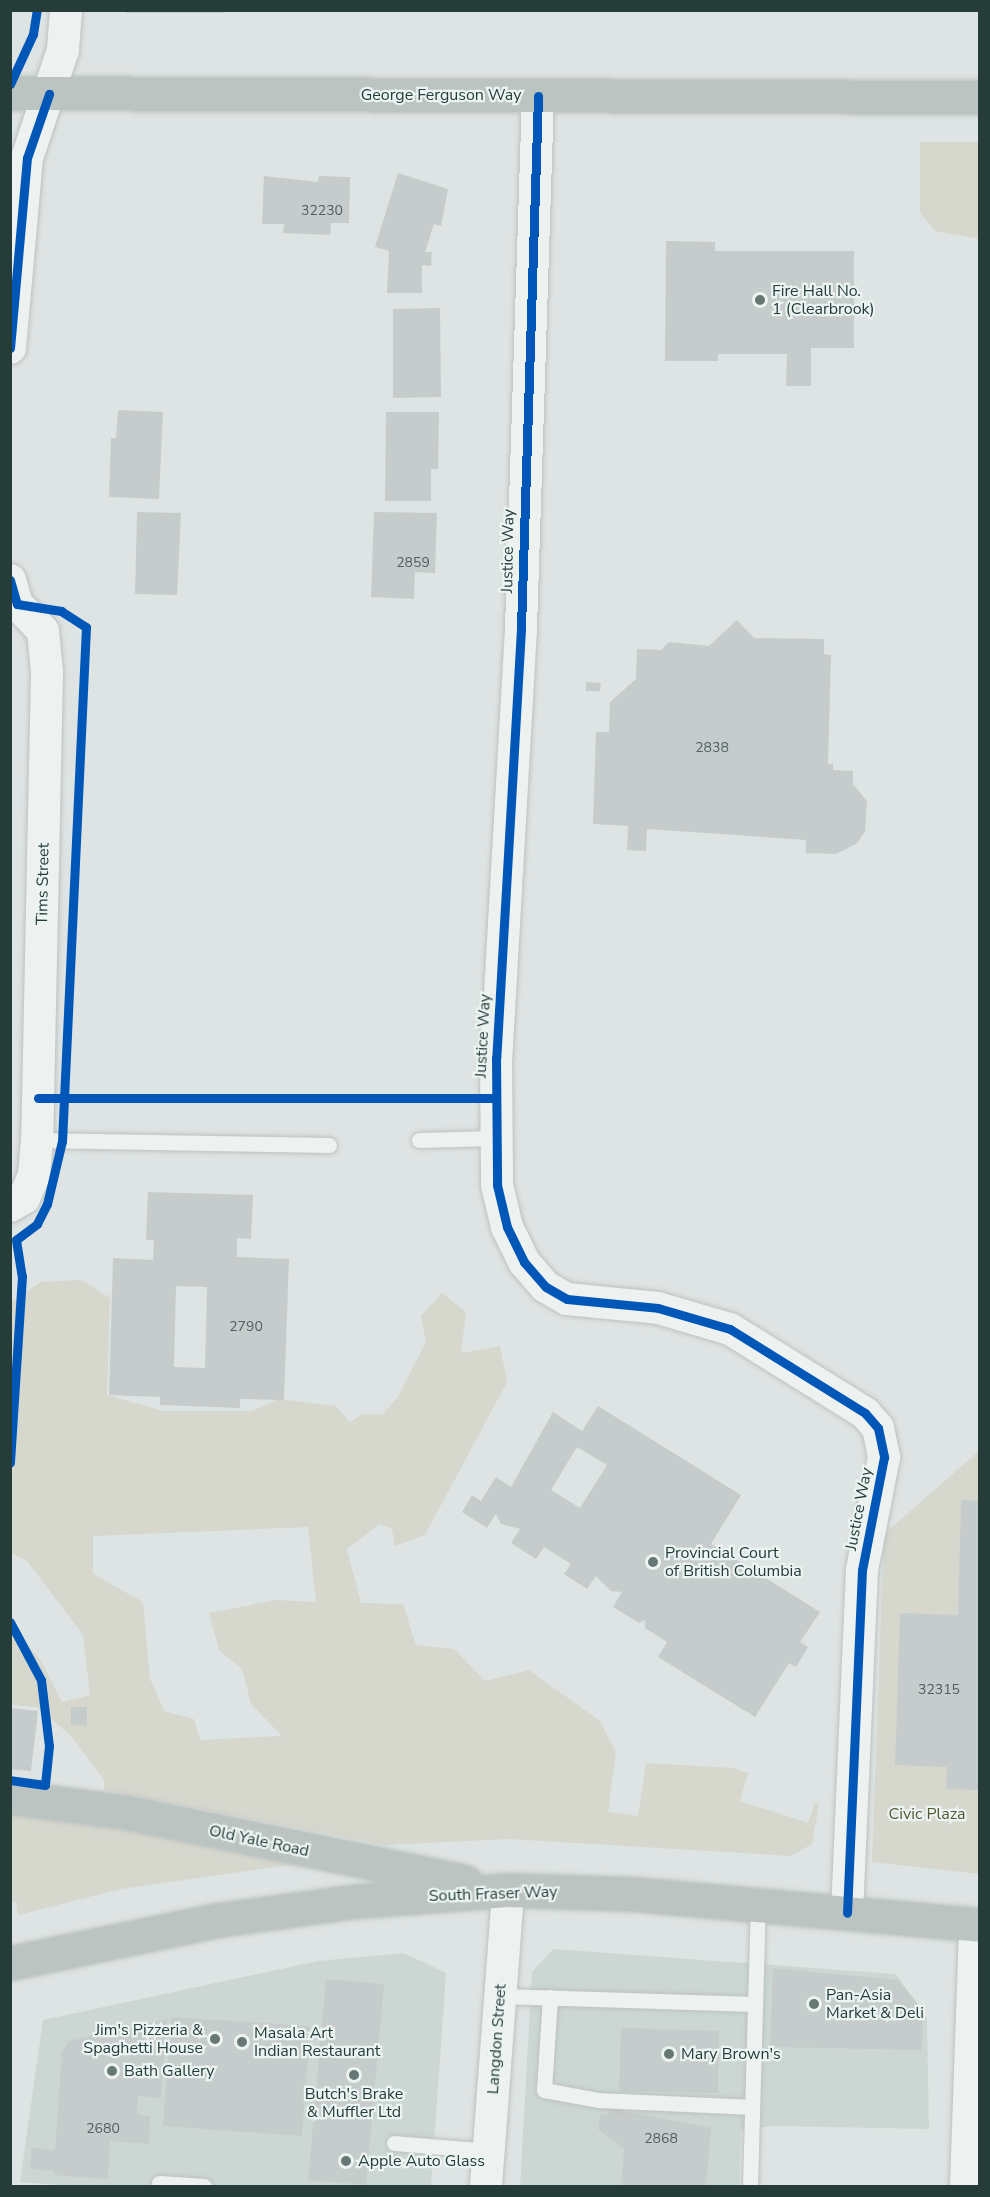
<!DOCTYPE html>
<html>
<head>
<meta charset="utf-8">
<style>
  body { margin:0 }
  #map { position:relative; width:990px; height:2197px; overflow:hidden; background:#dee4e3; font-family:"Nunito Sans",sans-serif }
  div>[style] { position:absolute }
  .built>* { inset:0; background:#ccd7d4 }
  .green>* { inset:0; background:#d6d8ce }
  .building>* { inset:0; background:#c6cccb }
  .roads { filter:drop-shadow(0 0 2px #bdc2c1) drop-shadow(0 0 2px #bdc2c1) }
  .service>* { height:15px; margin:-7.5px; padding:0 7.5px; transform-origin:7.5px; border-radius:7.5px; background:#edf1f0 }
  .minor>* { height:32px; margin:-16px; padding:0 16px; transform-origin:16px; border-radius:16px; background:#edf1f0 }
  .secondary>* { height:33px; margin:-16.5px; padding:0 16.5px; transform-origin:16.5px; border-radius:16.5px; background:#bcc4c2 }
  .cycleway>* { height:9px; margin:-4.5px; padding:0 4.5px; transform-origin:4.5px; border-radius:4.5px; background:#0057b8 }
  .dots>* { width:16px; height:16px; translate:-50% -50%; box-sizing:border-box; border:3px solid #ebf4f2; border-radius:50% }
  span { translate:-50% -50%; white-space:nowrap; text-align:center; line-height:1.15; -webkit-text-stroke:4.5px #ebf4f2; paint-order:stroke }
  .number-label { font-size:14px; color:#4f615e }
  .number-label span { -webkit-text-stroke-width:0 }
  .street-label { font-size:16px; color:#263c38 }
  .poi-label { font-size:16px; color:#263c38 }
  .left { translate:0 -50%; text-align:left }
  .right { translate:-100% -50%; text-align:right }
  .park-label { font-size:16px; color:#585833 }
  .frame { position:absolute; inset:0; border:12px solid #263c38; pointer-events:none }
</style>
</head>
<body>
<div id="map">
  <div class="built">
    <div style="clip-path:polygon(553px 1949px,896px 1974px,927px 2018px,929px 2129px,774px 2126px,741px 2130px,739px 2186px,520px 2186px,532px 1972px)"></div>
    <div style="clip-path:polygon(404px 1953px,446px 1973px,431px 2186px,73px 2186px,20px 2182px,43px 2020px,318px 1961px)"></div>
  </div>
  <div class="green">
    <div style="clip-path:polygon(920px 142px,979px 142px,979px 239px,935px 231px,920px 213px)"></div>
    <div style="clip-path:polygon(evenodd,82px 1280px,110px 1298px,107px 1395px,163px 1411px,252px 1411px,278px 1399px,336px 1406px,350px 1422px,363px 1414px,382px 1415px,397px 1398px,426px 1342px,421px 1316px,442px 1293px,466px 1312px,461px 1353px,500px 1346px,507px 1382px,425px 1535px,395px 1546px,392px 1529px,380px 1524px,347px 1549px,361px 1603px,403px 1604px,416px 1645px,454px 1649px,485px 1681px,529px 1670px,600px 1721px,616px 1752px,608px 1812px,638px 1816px,646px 1763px,733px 1768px,748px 1773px,740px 1801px,808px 1823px,815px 1803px,819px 1805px,812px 1844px,791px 1856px,509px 1839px,385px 1845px,104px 1790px,104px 1780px,71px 1736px,37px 1707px,11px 1705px,10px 1624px,41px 1661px,62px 1702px,90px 1695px,83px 1635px,27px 1561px,11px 1553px,11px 1302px,41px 1282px,82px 1280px,308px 1527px,316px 1602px,276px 1600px,209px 1613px,219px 1650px,242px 1669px,251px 1704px,282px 1736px,200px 1740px,194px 1719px,164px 1711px,150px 1679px,143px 1602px,93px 1574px,93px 1536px,308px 1527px)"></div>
    <div style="clip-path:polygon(979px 1451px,979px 1874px,872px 1862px,884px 1534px)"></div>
    <div style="clip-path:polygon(11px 1809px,122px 1823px,297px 1864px,121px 1889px,18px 1915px,16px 1902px,11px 1902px)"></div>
  </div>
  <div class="building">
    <div style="clip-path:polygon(126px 10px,225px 10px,225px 13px,126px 13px)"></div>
    <div style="clip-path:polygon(398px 173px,448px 189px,441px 226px,434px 224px,425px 252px,432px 252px,431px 266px,422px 265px,422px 293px,387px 293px,389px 251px,375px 247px)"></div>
    <div style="clip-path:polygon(264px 176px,318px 182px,319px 176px,350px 177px,349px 223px,331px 223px,330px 235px,283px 233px,284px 224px,262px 224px)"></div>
    <div style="clip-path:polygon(666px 241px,715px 242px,715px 251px,854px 251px,854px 348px,811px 348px,811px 386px,786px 386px,787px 354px,718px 354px,718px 361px,665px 361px)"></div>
    <div style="clip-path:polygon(440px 308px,441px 397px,393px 398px,393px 309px)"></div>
    <div style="clip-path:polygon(118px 410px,163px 412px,159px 499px,109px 497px,111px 438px,116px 438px)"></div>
    <div style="clip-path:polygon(386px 412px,439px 412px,438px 469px,431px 469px,431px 501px,385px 501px)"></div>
    <div style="clip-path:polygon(137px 512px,181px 513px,177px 595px,135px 594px)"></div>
    <div style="clip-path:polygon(374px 512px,437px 513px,435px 573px,415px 572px,414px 599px,371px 597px)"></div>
    <div style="clip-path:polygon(737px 620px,754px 638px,824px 639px,824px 654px,831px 655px,828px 764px,833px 764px,833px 770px,853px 771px,853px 784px,867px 801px,865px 832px,856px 844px,836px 854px,806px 853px,806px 840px,647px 829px,646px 851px,627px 850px,628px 826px,593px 824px,596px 732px,609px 732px,610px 702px,636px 679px,637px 649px,661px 650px,669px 642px,709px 646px)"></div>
    <div style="clip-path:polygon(586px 682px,601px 683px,600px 691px,586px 691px)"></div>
    <div style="clip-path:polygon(evenodd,148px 1192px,253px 1195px,251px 1239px,237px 1238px,237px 1257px,289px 1259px,284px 1400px,240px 1399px,240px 1408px,160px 1405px,160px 1397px,109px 1395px,113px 1258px,153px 1260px,154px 1240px,146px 1240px,148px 1192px,176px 1286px,207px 1287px,205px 1368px,174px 1367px,176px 1286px)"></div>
    <div style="clip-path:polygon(evenodd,598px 1406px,741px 1495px,711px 1544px,820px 1612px,800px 1642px,808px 1647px,796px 1667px,789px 1663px,755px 1717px,658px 1657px,667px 1642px,645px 1628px,645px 1620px,639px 1623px,613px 1607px,622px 1592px,611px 1591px,596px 1576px,587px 1589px,564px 1574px,571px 1564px,544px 1547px,536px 1559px,511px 1543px,520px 1529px,501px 1524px,496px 1514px,487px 1528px,462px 1512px,472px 1495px,481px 1501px,496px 1477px,511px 1487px,553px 1412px,582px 1431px,598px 1406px,577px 1447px,607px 1465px,580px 1508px,551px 1490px,577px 1447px)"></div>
    <div style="clip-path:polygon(961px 1500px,980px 1501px,980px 1790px,946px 1789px,947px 1767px,895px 1765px,900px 1613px,958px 1615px)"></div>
    <div style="clip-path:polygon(71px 1707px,87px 1707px,87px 1726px,71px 1725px)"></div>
    <div style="clip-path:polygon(10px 1708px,38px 1711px,31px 1771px,10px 1769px)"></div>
    <div style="clip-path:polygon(773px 1968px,898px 1980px,923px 2010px,922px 2050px,770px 2047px)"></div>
    <div style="clip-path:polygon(326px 1979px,384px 1984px,366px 2185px,308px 2180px)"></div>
    <div style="clip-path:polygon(171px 2017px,310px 2026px,302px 2136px,163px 2126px)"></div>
    <div style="clip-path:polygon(167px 2019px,161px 2098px,138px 2096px,137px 2115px,150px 2116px,149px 2144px,110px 2141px,108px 2179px,54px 2175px,54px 2171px,30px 2169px,32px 2148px,55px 2150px,62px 2052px,69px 2041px)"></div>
    <div style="clip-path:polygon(621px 2028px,719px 2031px,718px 2093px,619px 2091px)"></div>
    <div style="clip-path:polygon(608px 2108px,711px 2128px,706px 2186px,621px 2186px,624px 2149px,598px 2129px,600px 2114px,608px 2116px)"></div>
  </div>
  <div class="roads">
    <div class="service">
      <div style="left:37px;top:1140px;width:292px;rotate:1deg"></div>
      <div style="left:419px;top:1140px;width:75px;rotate:-1.5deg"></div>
      <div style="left:500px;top:1996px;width:255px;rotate:1.8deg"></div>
      <div style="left:550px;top:1997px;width:93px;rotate:93.7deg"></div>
      <div style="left:544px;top:2090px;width:56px;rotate:10.3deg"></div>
      <div style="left:599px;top:2100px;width:153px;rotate:2.6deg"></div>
      <div style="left:394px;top:2143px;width:95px;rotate:4.8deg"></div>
      <div style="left:159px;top:2183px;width:45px;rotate:3.8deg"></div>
      <div style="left:750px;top:2186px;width:282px;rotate:-88.4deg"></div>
    </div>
    <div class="minor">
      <div style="left:538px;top:96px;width:533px;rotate:91.83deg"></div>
      <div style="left:521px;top:629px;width:430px;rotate:93.3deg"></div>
      <div style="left:496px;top:1058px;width:127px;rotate:89.5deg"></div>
      <div style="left:497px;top:1185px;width:43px;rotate:76.6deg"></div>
      <div style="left:507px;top:1227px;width:39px;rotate:64deg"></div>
      <div style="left:524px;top:1262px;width:33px;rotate:49deg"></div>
      <div style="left:546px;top:1287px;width:24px;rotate:30deg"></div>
      <div style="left:567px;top:1299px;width:91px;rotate:5.6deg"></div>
      <div style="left:658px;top:1308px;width:75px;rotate:16.3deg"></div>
      <div style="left:730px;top:1329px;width:159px;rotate:31.9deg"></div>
      <div style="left:865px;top:1413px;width:20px;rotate:49deg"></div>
      <div style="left:878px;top:1428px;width:30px;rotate:78deg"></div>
      <div style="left:884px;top:1457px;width:115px;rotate:101deg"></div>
      <div style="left:862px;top:1570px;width:343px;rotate:92.5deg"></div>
      <div style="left:10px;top:348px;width:191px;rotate:-84.9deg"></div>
      <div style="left:27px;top:158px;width:114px;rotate:-71.6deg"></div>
      <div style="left:63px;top:50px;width:40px;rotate:-85.7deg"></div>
      <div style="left:10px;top:580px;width:25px;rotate:74deg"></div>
      <div style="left:17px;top:604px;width:37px;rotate:46deg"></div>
      <div style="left:43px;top:631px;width:41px;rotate:84.4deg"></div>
      <div style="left:47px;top:672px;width:468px;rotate:91.2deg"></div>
      <div style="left:37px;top:1140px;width:35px;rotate:95deg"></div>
      <div style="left:34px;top:1175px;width:25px;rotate:113deg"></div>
      <div style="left:24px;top:1198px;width:16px;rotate:150deg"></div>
      <div style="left:486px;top:2186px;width:297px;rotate:-85.7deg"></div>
      <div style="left:966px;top:2186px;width:261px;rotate:-88deg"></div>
    </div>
    <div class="secondary">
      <div style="left:10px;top:93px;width:970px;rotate:0.24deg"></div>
      <div style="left:10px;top:1797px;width:116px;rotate:7.4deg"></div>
      <div style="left:125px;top:1812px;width:347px;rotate:11.6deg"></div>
      <div style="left:10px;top:1963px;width:212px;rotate:-11.7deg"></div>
      <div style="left:218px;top:1920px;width:140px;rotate:-7.8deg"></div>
      <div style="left:357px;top:1901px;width:151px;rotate:-4.2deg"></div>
      <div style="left:508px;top:1890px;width:125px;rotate:1.8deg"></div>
      <div style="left:633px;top:1894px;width:348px;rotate:5.1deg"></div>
    </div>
  </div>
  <div class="cycleway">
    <div style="left:10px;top:84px;width:55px;rotate:-65.3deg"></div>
    <div style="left:33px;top:34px;width:24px;rotate:-81deg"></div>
    <div style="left:538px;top:96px;width:533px;rotate:91.83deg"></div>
    <div style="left:521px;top:629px;width:430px;rotate:93.3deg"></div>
    <div style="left:496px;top:1058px;width:127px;rotate:89.5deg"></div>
    <div style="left:497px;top:1185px;width:43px;rotate:76.6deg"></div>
    <div style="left:507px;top:1227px;width:39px;rotate:64deg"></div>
    <div style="left:524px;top:1262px;width:33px;rotate:49deg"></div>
    <div style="left:546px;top:1287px;width:24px;rotate:30deg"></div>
    <div style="left:567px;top:1299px;width:91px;rotate:5.6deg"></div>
    <div style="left:658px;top:1308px;width:75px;rotate:16.3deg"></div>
    <div style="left:730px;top:1329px;width:159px;rotate:31.9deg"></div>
    <div style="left:865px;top:1413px;width:20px;rotate:49deg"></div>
    <div style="left:878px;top:1428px;width:30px;rotate:78deg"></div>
    <div style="left:884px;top:1457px;width:115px;rotate:101deg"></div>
    <div style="left:862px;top:1570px;width:343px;rotate:92.5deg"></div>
    <div style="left:10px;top:348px;width:191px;rotate:-84.9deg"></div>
    <div style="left:27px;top:158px;width:68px;rotate:-71deg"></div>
    <div style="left:10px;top:580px;width:25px;rotate:74deg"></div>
    <div style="left:17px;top:604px;width:45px;rotate:9deg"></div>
    <div style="left:61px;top:611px;width:30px;rotate:33deg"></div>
    <div style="left:86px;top:627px;width:515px;rotate:92.67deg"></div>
    <div style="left:62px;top:1141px;width:65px;rotate:103.4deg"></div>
    <div style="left:47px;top:1204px;width:22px;rotate:117deg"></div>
    <div style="left:37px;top:1224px;width:26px;rotate:143deg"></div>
    <div style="left:16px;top:1240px;width:36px;rotate:81deg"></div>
    <div style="left:22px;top:1276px;width:187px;rotate:93.7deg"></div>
    <div style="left:38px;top:1098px;width:458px"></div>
    <div style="left:10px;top:1622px;width:66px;rotate:61.9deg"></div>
    <div style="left:41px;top:1680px;width:66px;rotate:83.1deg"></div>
    <div style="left:49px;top:1746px;width:39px;rotate:96deg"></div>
    <div style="left:45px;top:1785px;width:35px;rotate:-172deg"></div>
  </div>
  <div class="dots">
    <div style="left:760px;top:300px;background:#667774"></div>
    <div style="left:653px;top:1562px;background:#667774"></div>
    <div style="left:814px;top:2004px;background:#667774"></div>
    <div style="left:215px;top:2039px;background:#667774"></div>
    <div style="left:242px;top:2042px;background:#667774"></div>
    <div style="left:669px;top:2054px;background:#667774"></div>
    <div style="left:112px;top:2071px;background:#667774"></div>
    <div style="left:354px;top:2075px;background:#667774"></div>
    <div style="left:346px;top:2161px;background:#667774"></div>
  </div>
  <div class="number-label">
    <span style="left:322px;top:211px">32230</span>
    <span style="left:413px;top:563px">2859</span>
    <span style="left:712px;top:748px">2838</span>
    <span style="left:246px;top:1327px">2790</span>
    <span style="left:939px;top:1690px">32315</span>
    <span style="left:103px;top:2129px">2680</span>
    <span style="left:661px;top:2139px">2868</span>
  </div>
  <div class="street-label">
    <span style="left:441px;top:95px">George Ferguson Way</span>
    <span style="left:508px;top:551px;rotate:-89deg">Justice Way</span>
    <span style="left:43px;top:884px;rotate:-89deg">Tims Street</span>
    <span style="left:483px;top:1036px;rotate:-87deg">Justice Way</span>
    <span style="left:859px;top:1509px;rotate:-79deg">Justice Way</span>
    <span style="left:259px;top:1841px;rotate:12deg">Old Yale Road</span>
    <span style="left:493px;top:1894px;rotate:-2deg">South Fraser Way</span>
    <span style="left:497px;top:2039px;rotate:-86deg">Langdon Street</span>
  </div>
  <div class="poi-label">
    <span class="left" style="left:772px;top:300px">Fire Hall No.<br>1 (Clearbrook)</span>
    <span class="left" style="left:665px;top:1562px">Provincial Court<br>of British Columbia</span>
    <span class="left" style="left:826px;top:2004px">Pan-Asia<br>Market &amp; Deli</span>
    <span class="right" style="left:203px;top:2039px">Jim's Pizzeria &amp;<br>Spaghetti House</span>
    <span class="left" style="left:254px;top:2042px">Masala Art<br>Indian Restaurant</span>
    <span class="left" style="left:681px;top:2054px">Mary Brown's</span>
    <span class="left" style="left:124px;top:2071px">Bath Gallery</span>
    <span style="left:354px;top:2103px">Butch's Brake<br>&amp; Muffler Ltd</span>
    <span class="left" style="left:358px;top:2161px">Apple Auto Glass</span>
  </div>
  <div class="park-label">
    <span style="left:927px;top:1814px">Civic Plaza</span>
  </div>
  <div class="frame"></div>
</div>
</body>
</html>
